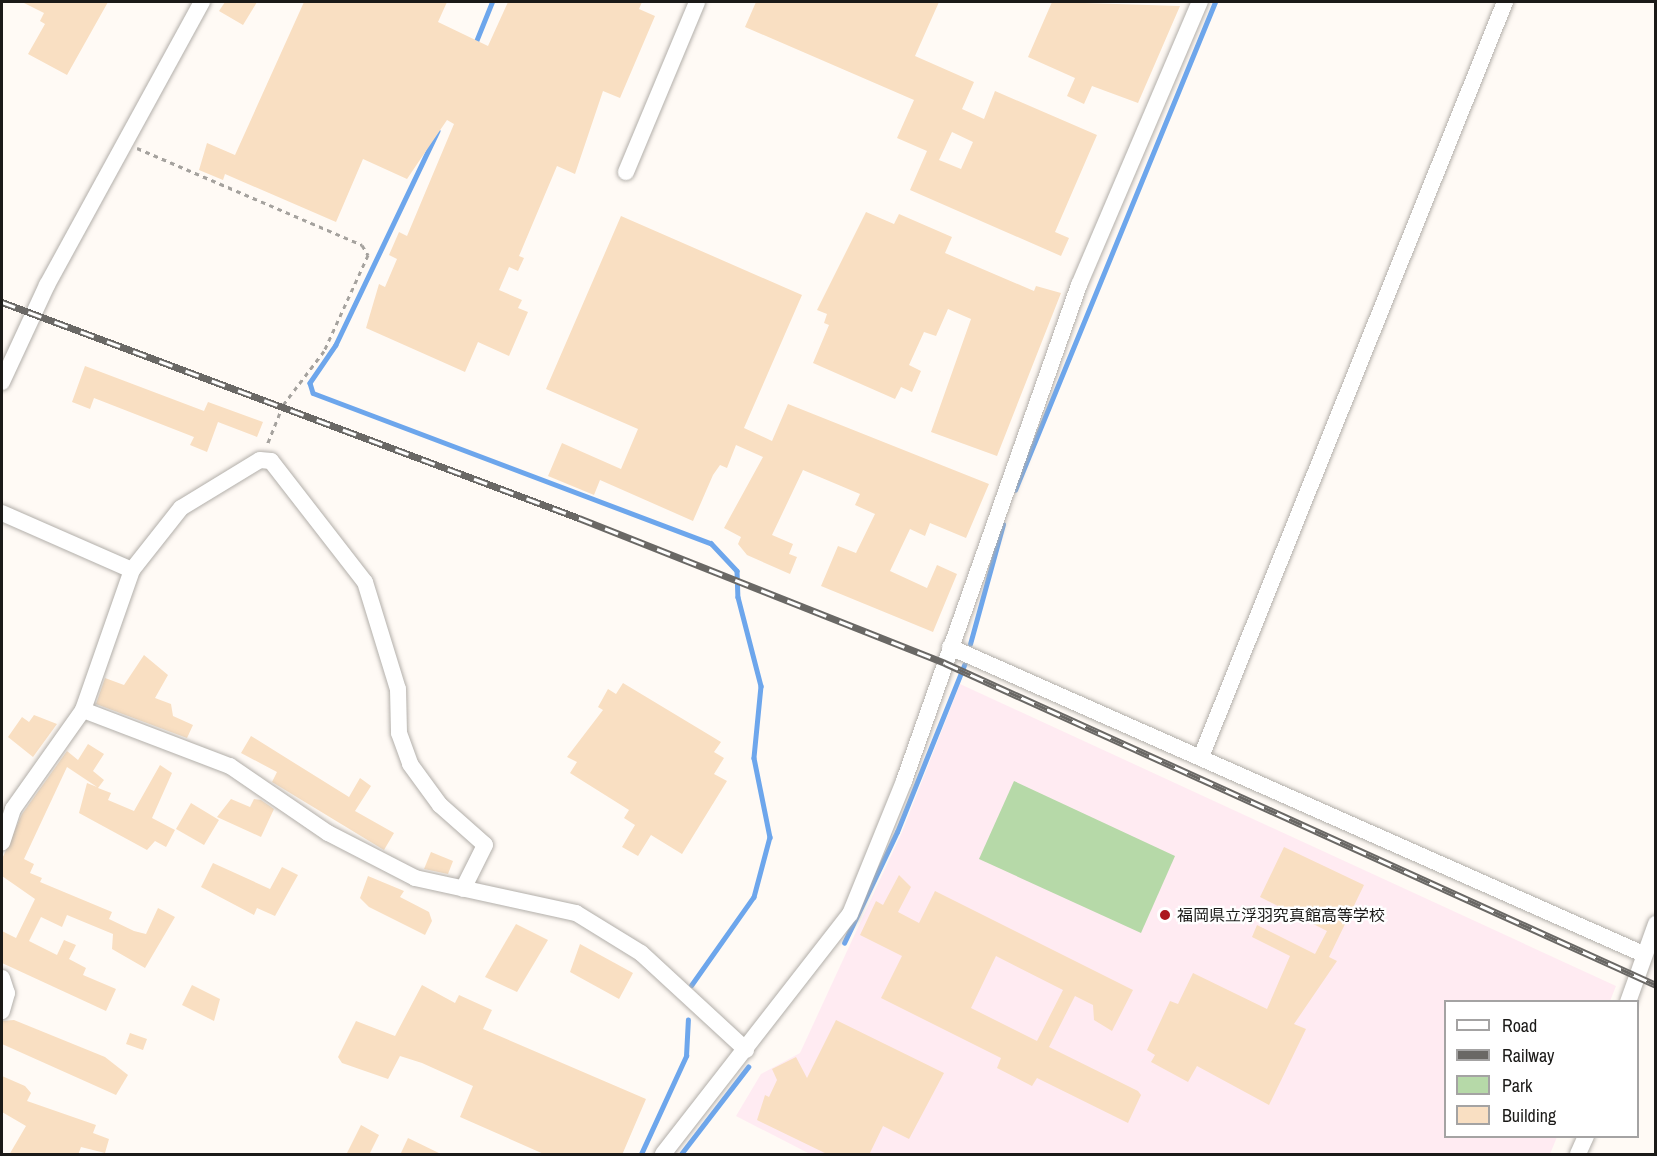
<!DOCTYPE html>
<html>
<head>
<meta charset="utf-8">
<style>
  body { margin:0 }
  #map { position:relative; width:1657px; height:1156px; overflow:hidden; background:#fffaf5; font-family:"Archivo Narrow","Noto Sans JP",sans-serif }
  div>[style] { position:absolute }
  .education>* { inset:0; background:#ffebf2 }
  .green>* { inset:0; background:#b6d9a8 }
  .stream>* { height:4.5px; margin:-2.25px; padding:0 2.25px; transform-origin:2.25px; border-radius:2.25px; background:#6da6ec }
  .building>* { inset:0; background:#f9dfc2 }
  .path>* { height:3px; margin-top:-1.5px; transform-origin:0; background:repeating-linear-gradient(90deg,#a5a29e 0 4.5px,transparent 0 9px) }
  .roads { filter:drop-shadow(0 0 2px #b3afaa) drop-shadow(0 0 2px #b3afaa) }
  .minor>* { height:16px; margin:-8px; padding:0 8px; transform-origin:8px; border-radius:8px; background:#fff }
  .rail>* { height:7px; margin-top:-3.5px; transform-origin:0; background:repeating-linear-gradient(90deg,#fff 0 14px,#6a6865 0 28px); box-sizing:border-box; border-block:2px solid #6a6865 }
  .dots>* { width:16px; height:16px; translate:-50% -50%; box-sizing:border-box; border:3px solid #fff; border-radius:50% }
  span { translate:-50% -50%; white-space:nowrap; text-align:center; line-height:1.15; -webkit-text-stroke:4.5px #fff; paint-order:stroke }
  .poi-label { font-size:16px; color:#1b1a18 }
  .left { translate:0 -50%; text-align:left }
  .frame { position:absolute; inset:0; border:3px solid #1b1a18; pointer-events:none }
  .legend { position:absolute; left:1444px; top:1000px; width:195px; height:138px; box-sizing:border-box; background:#fff; border:2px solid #a4a3a3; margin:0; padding:8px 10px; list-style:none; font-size:18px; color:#1b1a18 }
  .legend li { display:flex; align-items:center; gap:12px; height:30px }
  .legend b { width:30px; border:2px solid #a4a3a3 }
</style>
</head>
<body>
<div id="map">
  <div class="education">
    <div style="clip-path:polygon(960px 684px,1616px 986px,1610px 1001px,1446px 1002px,1446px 1136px,1557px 1137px,1550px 1154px,810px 1154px,736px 1116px,761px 1074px,800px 1053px,902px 832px)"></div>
  </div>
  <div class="green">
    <div style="clip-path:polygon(1014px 781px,1175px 856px,1141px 933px,979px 859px)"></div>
  </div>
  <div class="stream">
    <div style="left:475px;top:44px;width:45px;rotate:-68deg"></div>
    <div style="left:438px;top:131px;width:237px;rotate:115.5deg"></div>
    <div style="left:336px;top:345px;width:46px;rotate:124.4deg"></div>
    <div style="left:310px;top:383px;width:10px;rotate:73deg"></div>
    <div style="left:313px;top:393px;width:425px;rotate:20.7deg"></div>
    <div style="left:711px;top:543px;width:38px;rotate:47deg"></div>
    <div style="left:737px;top:571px;width:26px;rotate:88deg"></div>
    <div style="left:738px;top:597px;width:92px;rotate:75.5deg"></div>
    <div style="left:761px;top:686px;width:72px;rotate:95.6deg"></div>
    <div style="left:754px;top:758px;width:81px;rotate:78.6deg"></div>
    <div style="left:770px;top:837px;width:62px;rotate:104.9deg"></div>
    <div style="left:754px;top:897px;width:108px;rotate:125.2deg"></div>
    <div style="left:1015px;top:490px;width:527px;rotate:-67.71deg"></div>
    <div style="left:970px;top:644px;width:124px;rotate:-74.6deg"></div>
    <div style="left:844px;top:943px;width:123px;rotate:-64.5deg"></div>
    <div style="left:897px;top:832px;width:180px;rotate:-68.1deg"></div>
    <div style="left:641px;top:1154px;width:108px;rotate:-65.3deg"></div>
    <div style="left:686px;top:1056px;width:36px;rotate:-87deg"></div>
    <div style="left:681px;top:1154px;width:110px;rotate:-52.4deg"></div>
  </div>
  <div class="building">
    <div style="clip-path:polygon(22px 2px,108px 2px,67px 75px,28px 54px,45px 24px,40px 21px,44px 13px)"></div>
    <div style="clip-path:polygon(225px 2px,257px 2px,243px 25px,219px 11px)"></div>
    <div style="clip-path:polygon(304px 2px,447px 2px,438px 22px,488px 46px,508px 2px,642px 2px,639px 9px,655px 16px,620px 98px,603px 91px,575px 174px,557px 166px,519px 256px,524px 258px,518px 271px,509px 267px,499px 290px,522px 300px,518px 308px,528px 312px,509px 356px,478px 342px,465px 372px,366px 328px,379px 284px,385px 287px,397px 259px,389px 255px,399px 232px,407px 236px,454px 124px,447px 120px,407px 179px,363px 159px,336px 222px,225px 174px,223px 180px,199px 170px,207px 143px,235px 155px)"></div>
    <div style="clip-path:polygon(evenodd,756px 2px,939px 2px,915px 56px,974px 82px,962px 109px,984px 119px,995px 91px,1097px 135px,1055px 232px,1069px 238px,1061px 256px,910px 190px,927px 151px,897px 138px,914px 100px,745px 27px,756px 2px,952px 132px,973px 142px,961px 169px,939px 160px,952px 132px)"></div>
    <div style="clip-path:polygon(1052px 2px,1180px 6px,1138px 103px,1092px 86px,1084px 104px,1067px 96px,1075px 78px,1028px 57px)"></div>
    <div style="clip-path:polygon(866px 212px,894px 224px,899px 214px,952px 237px,945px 253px,1034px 291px,1036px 286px,1061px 293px,997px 456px,931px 432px,971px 319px,948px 309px,936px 336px,924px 332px,909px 365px,921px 371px,912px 392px,901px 387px,895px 399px,813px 363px,829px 325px,824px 323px,827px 314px,817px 310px)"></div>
    <div style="clip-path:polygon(621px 216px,802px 295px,744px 428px,772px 441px,788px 404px,989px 484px,966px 538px,930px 523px,925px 536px,910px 529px,890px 571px,927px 588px,937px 565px,957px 574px,933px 632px,821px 586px,838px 546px,856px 553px,875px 514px,855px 505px,860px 494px,803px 470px,772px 535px,793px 544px,789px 554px,797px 557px,790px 574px,747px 555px,738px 544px,741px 537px,724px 528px,763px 457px,736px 445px,727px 468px,720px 465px,713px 475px,693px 521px,600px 480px,594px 495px,548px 476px,562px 443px,621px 469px,638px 429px,546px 389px)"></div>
    <div style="clip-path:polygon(85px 366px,204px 411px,208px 402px,263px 422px,257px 437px,218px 422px,207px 452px,190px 445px,194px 437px,94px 398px,90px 409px,72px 402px)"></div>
    <div style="clip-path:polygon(144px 655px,168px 675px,155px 698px,171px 704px,173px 716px,193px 725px,187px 738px,96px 704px,105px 678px,124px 685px)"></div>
    <div style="clip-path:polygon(623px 683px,721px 742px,714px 752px,724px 758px,714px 774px,727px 781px,682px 854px,651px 835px,638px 856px,622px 847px,635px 825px,624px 818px,629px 810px,570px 773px,577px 762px,567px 757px,603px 710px,598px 707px,608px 689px,616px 694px)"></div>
    <div style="clip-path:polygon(34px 715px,57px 724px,33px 757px,8px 737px,22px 717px,29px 722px)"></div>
    <div style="clip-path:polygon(251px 736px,349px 797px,360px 778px,371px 786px,355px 811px,394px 833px,384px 850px,272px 782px,277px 772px,241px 753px)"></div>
    <div style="clip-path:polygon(88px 744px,104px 754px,93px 771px,104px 780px,98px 788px,111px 793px,108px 800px,134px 811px,160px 765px,172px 773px,152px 818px,175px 830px,166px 847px,155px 841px,147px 850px,79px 813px,87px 783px,97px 787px,67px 767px,24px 859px,34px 864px,30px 873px,42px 878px,40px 882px,112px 912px,109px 919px,134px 931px,146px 934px,158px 908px,175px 917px,145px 968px,112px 949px,113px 934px,67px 915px,62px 927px,41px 917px,29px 941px,57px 955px,64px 940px,76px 945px,69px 959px,86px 968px,83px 975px,116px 989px,106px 1011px,2px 963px,2px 931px,16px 938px,35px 899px,2px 876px,2px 859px,22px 814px,67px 751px,78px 760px)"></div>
    <div style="clip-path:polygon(231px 799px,250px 807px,254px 799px,261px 800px,274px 809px,261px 837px,217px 817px)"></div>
    <div style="clip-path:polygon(191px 803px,219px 820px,204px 845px,176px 829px)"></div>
    <div style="clip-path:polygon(1284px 847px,1364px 885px,1329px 957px,1337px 961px,1294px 1024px,1306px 1029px,1269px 1105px,1197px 1066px,1188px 1082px,1151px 1062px,1155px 1055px,1147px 1050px,1170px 1001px,1178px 1004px,1193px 973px,1267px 1009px,1290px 956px,1252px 937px,1257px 925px,1315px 954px,1327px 931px,1260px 897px)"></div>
    <div style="clip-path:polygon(431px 852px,453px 861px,448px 874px,424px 869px)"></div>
    <div style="clip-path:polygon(213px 863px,270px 889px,282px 867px,298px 875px,275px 916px,257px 908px,254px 915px,201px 887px)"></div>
    <div style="clip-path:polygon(evenodd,899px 875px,911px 887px,898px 912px,919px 923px,935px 891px,1133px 990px,1112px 1031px,1094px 1020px,1093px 1005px,1075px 996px,1049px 1047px,1138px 1091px,1141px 1095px,1128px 1123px,1037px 1078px,1032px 1086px,997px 1068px,1001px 1058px,881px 998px,902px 956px,860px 935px,876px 901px,883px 905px,899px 875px,996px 956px,1063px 990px,1037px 1041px,971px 1008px,996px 956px)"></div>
    <div style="clip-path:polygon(368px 876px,404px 891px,400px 897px,429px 912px,432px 921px,425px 935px,369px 907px,360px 898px)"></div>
    <div style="clip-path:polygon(516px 924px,548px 940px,517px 992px,485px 977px)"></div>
    <div style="clip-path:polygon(580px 944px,633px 973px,619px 999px,570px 972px)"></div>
    <div style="clip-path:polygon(192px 985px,220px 999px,214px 1021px,182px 1005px)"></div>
    <div style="clip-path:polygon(422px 985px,455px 1003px,459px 995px,492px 1010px,483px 1029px,646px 1099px,622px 1155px,546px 1155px,460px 1117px,473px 1086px,422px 1063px,400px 1056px,388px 1079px,342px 1063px,338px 1057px,356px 1021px,395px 1036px)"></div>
    <div style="clip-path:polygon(14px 1020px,105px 1057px,128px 1075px,116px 1095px,2px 1044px,2px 1021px)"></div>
    <div style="clip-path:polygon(836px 1020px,944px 1073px,909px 1139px,883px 1126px,869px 1155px,829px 1155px,757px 1120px,765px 1095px,769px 1097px,777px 1080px,772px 1069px,796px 1057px,807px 1078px)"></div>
    <div style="clip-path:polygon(130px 1033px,147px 1039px,143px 1050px,126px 1044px)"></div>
    <div style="clip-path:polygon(2px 1076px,25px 1086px,31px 1093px,27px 1101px,96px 1125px,93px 1133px,109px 1139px,105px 1153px,81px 1147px,78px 1155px,9px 1155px,26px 1126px,2px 1112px)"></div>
    <div style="clip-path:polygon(361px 1125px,379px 1135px,369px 1155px,346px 1155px)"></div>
    <div style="clip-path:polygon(408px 1138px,443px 1155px,400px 1155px)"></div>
  </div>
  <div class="path">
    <div style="left:137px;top:148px;width:245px;rotate:23.3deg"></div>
    <div style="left:362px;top:245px;width:12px;rotate:59deg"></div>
    <div style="left:368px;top:255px;width:106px;rotate:114.6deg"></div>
    <div style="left:324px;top:351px;width:68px;rotate:127.2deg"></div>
    <div style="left:283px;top:405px;width:43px;rotate:111.8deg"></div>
  </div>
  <div class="roads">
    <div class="minor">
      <div style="left:626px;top:172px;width:184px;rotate:-67.3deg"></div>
      <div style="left:2px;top:382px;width:107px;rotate:-65.1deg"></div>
      <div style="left:47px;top:285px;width:323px;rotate:-61.3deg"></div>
      <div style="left:2px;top:513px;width:142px;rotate:23.7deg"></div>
      <div style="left:132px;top:570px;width:148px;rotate:109.3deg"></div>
      <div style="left:83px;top:710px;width:121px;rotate:125.3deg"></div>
      <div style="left:13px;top:809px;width:35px;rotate:108deg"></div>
      <div style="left:132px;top:570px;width:79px;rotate:-51.7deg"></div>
      <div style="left:181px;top:508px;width:92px;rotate:-31.3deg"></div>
      <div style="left:260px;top:460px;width:11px;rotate:5deg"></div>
      <div style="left:271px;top:461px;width:153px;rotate:52.2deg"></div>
      <div style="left:365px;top:582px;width:112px;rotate:72.9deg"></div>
      <div style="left:398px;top:689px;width:44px;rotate:88.7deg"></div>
      <div style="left:399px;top:733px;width:33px;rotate:70deg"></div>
      <div style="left:410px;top:764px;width:51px;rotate:53.8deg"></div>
      <div style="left:440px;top:805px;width:60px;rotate:41.6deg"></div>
      <div style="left:485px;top:845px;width:49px;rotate:116.6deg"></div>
      <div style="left:950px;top:647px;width:758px;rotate:23.89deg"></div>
      <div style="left:83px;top:710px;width:157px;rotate:20.9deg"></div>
      <div style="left:230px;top:766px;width:119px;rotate:34.4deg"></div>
      <div style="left:328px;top:833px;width:98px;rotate:27.3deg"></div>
      <div style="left:415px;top:878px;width:165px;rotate:12.3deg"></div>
      <div style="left:576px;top:913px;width:76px;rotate:31.6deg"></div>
      <div style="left:641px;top:953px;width:143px;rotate:42.7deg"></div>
      <div style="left:1201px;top:757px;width:814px;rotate:-68.07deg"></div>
      <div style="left:2px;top:978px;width:16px;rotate:72deg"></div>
      <div style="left:7px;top:993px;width:19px;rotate:106deg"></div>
      <div style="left:1628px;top:1002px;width:83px;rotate:-70.3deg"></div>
      <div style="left:663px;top:1154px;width:304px;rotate:-52.1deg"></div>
      <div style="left:850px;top:914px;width:144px;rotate:-67.9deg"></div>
      <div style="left:904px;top:781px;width:526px;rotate:-70.57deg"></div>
      <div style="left:1079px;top:285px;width:308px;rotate:-66.9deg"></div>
      <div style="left:1578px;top:1154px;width:20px;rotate:-66deg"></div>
    </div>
  </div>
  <div class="rail">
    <div style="left:2px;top:302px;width:616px;rotate:20.52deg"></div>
    <div style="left:579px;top:518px;width:394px;rotate:21.6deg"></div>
    <div style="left:945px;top:663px;width:781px;rotate:24.36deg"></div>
  </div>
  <div class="dots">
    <div style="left:1165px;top:915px;background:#ab181e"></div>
  </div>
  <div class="poi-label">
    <span class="left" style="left:1177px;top:915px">福岡県立浮羽究真館高等学校</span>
  </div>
  <div class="frame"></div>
  <ul class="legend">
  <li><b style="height:8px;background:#fff"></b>Road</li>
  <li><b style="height:8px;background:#6a6865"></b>Railway</li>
  <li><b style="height:16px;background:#b6d9a8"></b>Park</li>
  <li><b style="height:16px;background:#f9dfc2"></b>Building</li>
  </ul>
</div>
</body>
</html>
